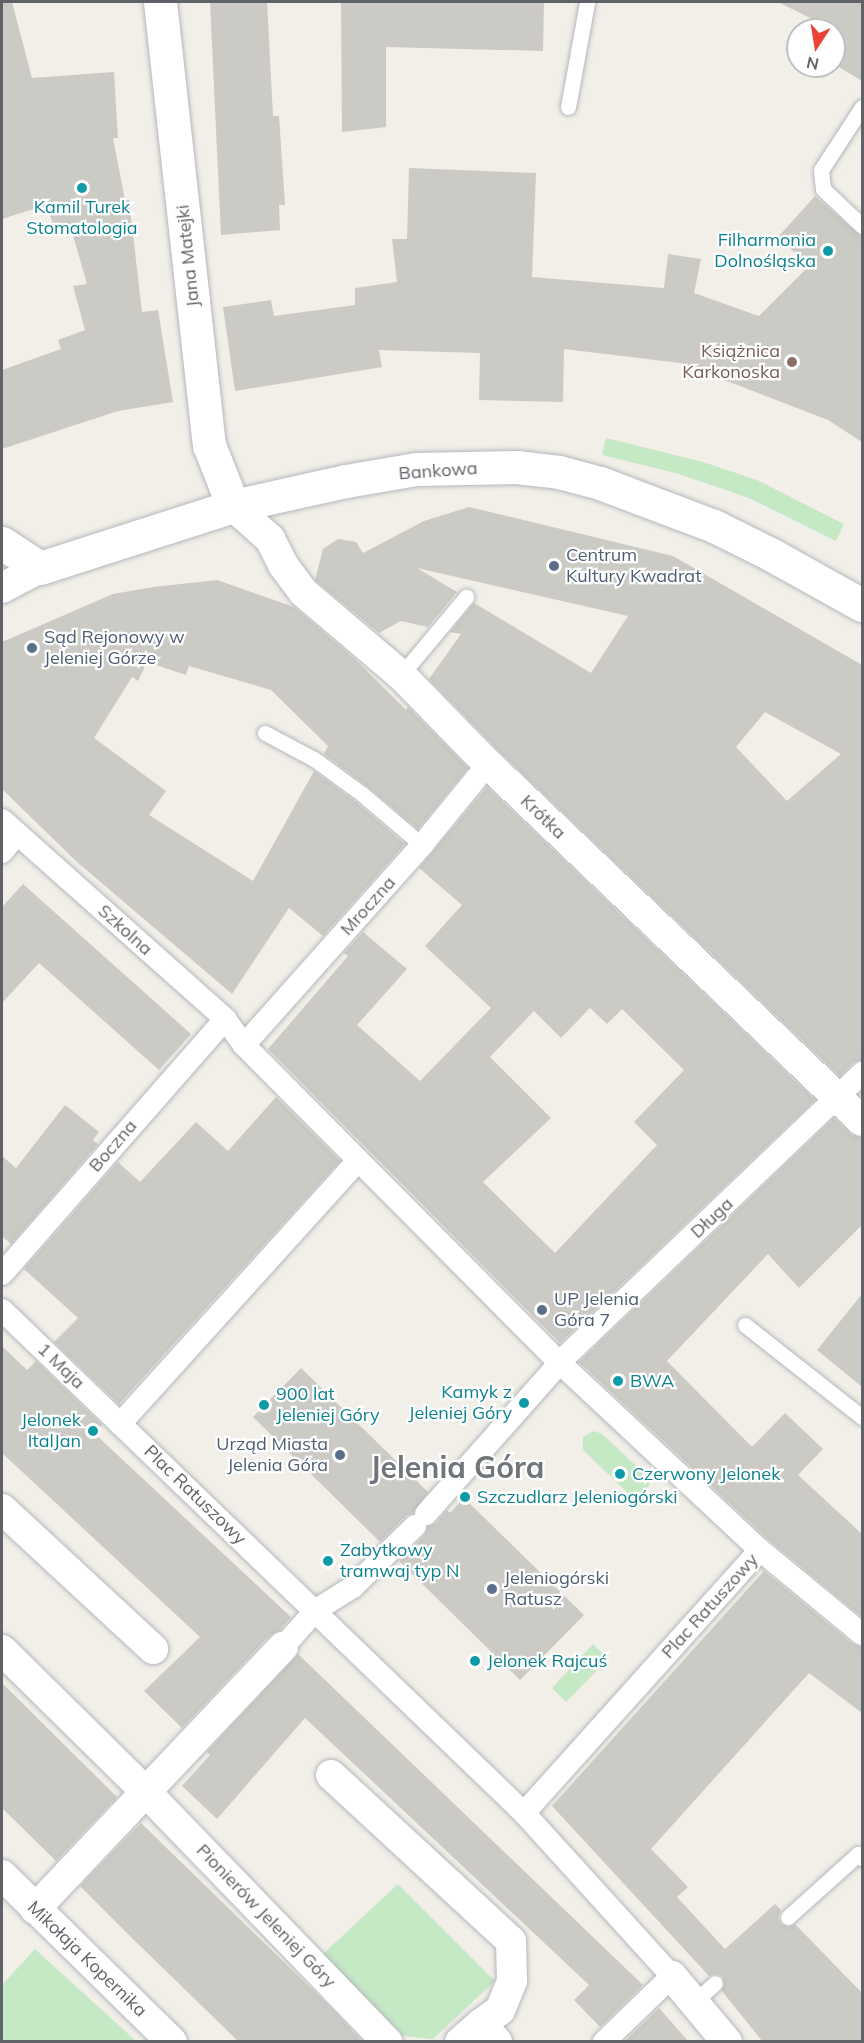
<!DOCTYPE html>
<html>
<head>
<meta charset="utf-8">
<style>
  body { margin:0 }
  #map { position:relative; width:864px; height:2043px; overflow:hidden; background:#f1efe8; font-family:Mulish,sans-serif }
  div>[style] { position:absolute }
  .green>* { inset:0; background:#c5e8c5 }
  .building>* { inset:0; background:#cccac5 }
  .roads { filter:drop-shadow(0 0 2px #b5b8bc) drop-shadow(0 0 2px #b5b8bc) }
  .service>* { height:15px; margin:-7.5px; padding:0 7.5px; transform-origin:7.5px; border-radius:7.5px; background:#fff }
  .pedestrian>* { height:22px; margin:-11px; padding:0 11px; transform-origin:11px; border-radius:11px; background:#fff }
  .minor>* { height:30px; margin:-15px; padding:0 15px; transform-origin:15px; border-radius:15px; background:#fff }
  .tertiary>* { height:33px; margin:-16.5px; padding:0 16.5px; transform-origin:16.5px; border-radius:16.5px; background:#fff }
  .dots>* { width:16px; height:16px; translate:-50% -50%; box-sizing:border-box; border:3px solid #fff; border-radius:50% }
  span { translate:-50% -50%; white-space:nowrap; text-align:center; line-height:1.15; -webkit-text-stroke:4.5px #fff; paint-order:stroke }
  .culture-label { font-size:18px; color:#0d838f }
  .right { translate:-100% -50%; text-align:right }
  .left { translate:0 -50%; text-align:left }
  .street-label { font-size:18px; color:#5f6368 }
  .education-label { font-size:18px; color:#785e54 }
  .service-label { font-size:18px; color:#4e5e75 }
  .town-label { font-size:30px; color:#70757a; font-weight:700 }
  .frame { position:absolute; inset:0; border:3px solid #5f6368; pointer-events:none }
  .north { position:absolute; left:786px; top:18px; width:60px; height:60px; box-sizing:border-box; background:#fff; border:2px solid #bfc1c3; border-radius:50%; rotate:192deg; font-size:16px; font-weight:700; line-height:24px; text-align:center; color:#5f6368 }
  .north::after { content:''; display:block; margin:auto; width:21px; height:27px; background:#ea4335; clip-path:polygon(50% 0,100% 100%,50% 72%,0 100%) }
</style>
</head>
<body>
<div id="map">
  <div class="green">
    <div style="clip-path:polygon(606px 438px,703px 462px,757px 480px,844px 524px,836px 541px,749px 498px,679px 474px,602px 455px)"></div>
    <div style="clip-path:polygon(594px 1431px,602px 1434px,650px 1479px,647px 1494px,637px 1497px,630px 1495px,583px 1450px,583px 1437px)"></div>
    <div style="clip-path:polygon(593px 1644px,608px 1659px,566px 1702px,552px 1688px)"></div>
    <div style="clip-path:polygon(398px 1884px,495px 1981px,433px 2039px,403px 2036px,323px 1954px)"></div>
    <div style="clip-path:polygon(35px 1949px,136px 2041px,2px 2041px,2px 1985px)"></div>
  </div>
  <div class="building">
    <div style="clip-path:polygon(2px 2px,12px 2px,32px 78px,114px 72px,118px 138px,113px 138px,125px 200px,129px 200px,142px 312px,158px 310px,173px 402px,118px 411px,2px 449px,2px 370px,61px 349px,58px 340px,85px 330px,73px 286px,87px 284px,70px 225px,55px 229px,46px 205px,2px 219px)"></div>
    <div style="clip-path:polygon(210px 2px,267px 2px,273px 116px,279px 116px,285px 205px,279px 205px,280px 230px,221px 235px)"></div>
    <div style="clip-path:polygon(341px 2px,544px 2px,543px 51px,386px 47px,386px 127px,342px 132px)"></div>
    <div style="clip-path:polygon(778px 2px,862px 2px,862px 81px,834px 64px,834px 30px)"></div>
    <div style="clip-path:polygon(409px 168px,536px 173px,532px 277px,664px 288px,668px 254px,701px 259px,694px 293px,759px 316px,809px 266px,778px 237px,815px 196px,862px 237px,862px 442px,828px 420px,680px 363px,564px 349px,563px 402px,479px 400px,480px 353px,379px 350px,382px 367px,235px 391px,223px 307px,271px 300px,274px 316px,355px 305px,355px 288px,397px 282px,392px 239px,407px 239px)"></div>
    <div style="clip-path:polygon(evenodd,469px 507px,673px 556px,862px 665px,862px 1060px,853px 1063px,840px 1076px,500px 752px,429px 679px,461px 634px,450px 632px,474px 603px,591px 673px,628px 616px,417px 568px,457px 592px,428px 627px,401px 621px,379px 633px,315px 580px,323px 549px,338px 539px,356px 542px,363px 553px,424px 521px,469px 507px,765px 712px,841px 754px,787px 801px,736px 747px,765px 712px)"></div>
    <div style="clip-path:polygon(217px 580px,294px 607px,356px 660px,406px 710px,408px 707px,468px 768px,418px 829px,368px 787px,324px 754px,328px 746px,271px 690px,189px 666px,186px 675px,147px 662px,138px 681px,132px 677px,94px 738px,166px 791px,149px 815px,253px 881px,314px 771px,356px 802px,405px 844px,323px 936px,289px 908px,232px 994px,77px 862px,2px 789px,2px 642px,113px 594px,153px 587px)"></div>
    <div style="clip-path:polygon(evenodd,487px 787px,815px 1100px,560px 1343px,268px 1049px,348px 956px,344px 953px,363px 932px,407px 969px,357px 1025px,420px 1081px,491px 1008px,425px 946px,462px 905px,419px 868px,487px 787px,590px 1008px,607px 1024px,622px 1009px,684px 1070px,634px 1122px,657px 1145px,555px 1253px,483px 1182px,551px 1118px,490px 1057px,534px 1011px,561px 1038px,590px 1008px)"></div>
    <div style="clip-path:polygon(23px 884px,191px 1034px,159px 1070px,39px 963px,2px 1003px,2px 907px)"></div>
    <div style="clip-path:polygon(276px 1097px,340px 1161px,119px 1404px,54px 1342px,78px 1318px,24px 1269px,118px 1162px,140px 1182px,196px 1122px,228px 1151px)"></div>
    <div style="clip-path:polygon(65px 1105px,99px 1132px,93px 1140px,98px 1144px,11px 1244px,2px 1236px,2px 1156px,16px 1168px)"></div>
    <div style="clip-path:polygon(834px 1118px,851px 1134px,862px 1138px,862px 1225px,799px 1288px,768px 1254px,667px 1361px,752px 1447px,785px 1413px,823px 1449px,798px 1475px,862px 1534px,862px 1617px,769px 1540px,579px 1362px)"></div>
    <div style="clip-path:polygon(862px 1294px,862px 1387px,817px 1350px)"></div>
    <div style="clip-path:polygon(2px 1346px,27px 1370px,36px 1361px,102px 1425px,94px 1433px,291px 1617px,280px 1630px,270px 1635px,182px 1728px,144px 1691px,200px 1637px,2px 1453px)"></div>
    <div style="clip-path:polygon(301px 1368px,428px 1492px,413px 1513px,406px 1516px,380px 1542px,253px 1417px)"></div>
    <div style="clip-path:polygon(464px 1498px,584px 1615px,520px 1680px,399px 1561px,424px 1536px,428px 1527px,436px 1523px,447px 1510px,450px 1513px)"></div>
    <div style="clip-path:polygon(764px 1571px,853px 1644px,862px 1647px,862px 1713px,809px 1673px,651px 1849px,688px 1887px,677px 1897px,725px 1949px,775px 1904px,781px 1910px,778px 1918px,781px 1924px,789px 1927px,795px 1924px,862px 1993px,862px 2042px,763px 2042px,721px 1990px,724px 1985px,723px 1977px,717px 1974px,709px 1976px,552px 1806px)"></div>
    <div style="clip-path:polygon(298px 1654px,643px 1985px,600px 2027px,574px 2000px,589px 1985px,305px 1718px,217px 1819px,182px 1786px,210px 1755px,207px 1752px)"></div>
    <div style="clip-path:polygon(2px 1683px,117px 1797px,56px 1861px,2px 1808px)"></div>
    <div style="clip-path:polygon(141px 1823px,327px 2004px,363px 2042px,239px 2042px,134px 1940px,80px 1886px)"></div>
    <div style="clip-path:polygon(659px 2008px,689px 2042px,624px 2042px)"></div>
  </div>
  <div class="roads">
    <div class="service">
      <div style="left:568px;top:107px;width:107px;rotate:-79.7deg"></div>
      <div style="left:862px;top:107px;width:75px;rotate:123.1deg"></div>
      <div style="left:821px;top:170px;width:19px;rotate:84deg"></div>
      <div style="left:823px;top:189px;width:54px;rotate:43.5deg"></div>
      <div style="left:401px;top:675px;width:102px;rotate:-50.2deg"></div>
      <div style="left:265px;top:733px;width:55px;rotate:28deg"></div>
      <div style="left:314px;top:759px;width:59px;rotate:36.1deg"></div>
      <div style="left:362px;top:794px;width:79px;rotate:40.4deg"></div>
      <div style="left:745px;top:1325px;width:149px;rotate:38.2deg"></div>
      <div style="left:788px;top:1917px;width:94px;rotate:-42deg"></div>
      <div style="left:858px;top:1854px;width:6px;rotate:45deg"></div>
      <div style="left:694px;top:2002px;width:28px;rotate:-42deg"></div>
    </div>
    <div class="pedestrian">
      <div style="left:2px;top:820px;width:299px;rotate:41.7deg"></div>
      <div style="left:225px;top:1019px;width:32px;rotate:54deg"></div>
      <div style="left:244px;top:1045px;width:448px;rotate:45.2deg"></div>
      <div style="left:560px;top:1363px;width:274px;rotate:43.1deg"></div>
      <div style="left:760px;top:1550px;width:132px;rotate:39.5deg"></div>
      <div style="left:2px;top:852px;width:23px;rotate:-50deg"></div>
      <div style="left:244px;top:1045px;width:268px;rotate:-48.3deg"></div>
      <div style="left:422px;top:845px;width:104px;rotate:-50.8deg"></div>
      <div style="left:2px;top:1274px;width:339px;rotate:-48.8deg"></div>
      <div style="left:2px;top:1310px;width:725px;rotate:43.94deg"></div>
      <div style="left:524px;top:1813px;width:220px;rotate:47.8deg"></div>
      <div style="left:672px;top:1976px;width:95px;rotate:135.9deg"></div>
      <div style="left:120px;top:1424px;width:355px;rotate:-47.9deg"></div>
      <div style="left:426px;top:1514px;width:211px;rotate:-48.5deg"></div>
      <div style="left:566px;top:1356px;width:410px;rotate:-43.7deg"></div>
      <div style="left:283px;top:1647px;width:50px;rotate:-48.3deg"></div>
      <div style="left:316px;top:1610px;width:44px;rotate:-31.9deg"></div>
      <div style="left:353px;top:1587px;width:87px;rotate:-44.5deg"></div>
      <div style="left:524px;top:1813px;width:353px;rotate:-48.1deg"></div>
    </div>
    <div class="minor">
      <div style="left:233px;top:506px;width:50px;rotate:41.7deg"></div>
      <div style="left:270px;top:539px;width:29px;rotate:63deg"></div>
      <div style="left:283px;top:565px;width:34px;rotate:53deg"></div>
      <div style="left:303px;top:592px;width:128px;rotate:40.3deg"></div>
      <div style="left:401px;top:675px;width:124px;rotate:45.7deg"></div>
      <div style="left:488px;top:764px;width:517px;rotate:43.67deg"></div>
      <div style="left:2px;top:588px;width:43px;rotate:-27.8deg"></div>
      <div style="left:2px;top:1509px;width:206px;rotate:42.8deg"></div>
      <div style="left:2px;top:1650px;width:201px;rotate:44.6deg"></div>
      <div style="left:145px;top:1791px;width:349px;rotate:46deg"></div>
      <div style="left:331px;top:1775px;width:245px;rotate:42.7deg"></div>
      <div style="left:511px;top:1941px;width:40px;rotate:88.6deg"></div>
      <div style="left:512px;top:1981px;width:31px;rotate:112deg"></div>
      <div style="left:500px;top:2010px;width:24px;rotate:144deg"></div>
      <div style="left:2px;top:1875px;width:238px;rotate:44.5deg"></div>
      <div style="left:35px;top:1909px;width:361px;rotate:-46.6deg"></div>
      <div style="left:672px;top:1976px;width:86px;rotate:50.2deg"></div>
      <div style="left:460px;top:2042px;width:28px;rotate:-41deg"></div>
      <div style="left:481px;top:2024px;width:24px;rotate:48deg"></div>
    </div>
    <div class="tertiary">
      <div style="left:160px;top:2px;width:446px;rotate:83.7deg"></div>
      <div style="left:209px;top:445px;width:66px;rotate:68.5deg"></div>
      <div style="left:2px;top:543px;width:45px;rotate:33.3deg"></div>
      <div style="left:40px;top:568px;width:203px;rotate:-17.8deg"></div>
      <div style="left:233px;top:506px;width:116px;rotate:-12.5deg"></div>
      <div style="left:346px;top:481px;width:71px;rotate:-9.7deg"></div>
      <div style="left:416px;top:469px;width:100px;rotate:-1.1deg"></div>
      <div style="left:516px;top:467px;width:43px;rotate:6.6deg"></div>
      <div style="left:559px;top:472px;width:42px;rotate:15deg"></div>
      <div style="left:600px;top:483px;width:122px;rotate:20.7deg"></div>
      <div style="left:714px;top:526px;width:65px;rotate:26.6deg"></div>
      <div style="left:772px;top:555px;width:103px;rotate:29.1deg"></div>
    </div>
  </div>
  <div class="dots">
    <div style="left:82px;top:188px;background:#0f9aa8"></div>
    <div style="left:828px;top:251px;background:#0f9aa8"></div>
    <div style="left:792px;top:362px;background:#8d6e63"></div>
    <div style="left:554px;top:566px;background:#5c6f8a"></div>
    <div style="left:32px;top:648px;background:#5c6f8a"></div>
    <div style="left:542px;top:1310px;background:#5c6f8a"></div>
    <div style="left:618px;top:1381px;background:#0f9aa8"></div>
    <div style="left:524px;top:1403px;background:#0f9aa8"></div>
    <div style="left:264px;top:1405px;background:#0f9aa8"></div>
    <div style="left:93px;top:1431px;background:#0f9aa8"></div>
    <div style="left:340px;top:1455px;background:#5c6f8a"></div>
    <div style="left:620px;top:1474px;background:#0f9aa8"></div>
    <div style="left:465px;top:1497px;background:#0f9aa8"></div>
    <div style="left:328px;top:1561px;background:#0f9aa8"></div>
    <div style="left:492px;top:1589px;background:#5c6f8a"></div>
    <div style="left:475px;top:1661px;background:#0f9aa8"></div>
  </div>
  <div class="culture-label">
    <span style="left:82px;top:218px">Kamil Turek<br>Stomatologia</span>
    <span class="right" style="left:816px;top:251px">Filharmonia<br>Dolnośląska</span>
    <span class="left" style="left:630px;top:1381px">BWA</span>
    <span class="right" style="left:512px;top:1403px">Kamyk z<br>Jeleniej Góry</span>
    <span class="left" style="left:276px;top:1405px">900 lat<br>Jeleniej Góry</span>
    <span class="right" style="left:81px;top:1431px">Jelonek<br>ItalJan</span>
    <span class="left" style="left:632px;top:1474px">Czerwony Jelonek</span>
    <span class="left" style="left:477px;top:1497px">Szczudlarz Jeleniogórski</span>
    <span class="left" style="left:340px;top:1561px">Zabytkowy<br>tramwaj typ N</span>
    <span class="left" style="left:487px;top:1661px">Jelonek Rajcuś</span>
  </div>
  <div class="street-label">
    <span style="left:188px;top:256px;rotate:-96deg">Jana Matejki</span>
    <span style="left:438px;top:471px;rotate:-4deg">Bankowa</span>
    <span style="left:543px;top:817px;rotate:44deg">Krótka</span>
    <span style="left:368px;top:906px;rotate:-48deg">Mroczna</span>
    <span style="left:125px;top:930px;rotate:42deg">Szkolna</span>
    <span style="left:113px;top:1146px;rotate:-49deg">Boczna</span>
    <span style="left:712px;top:1218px;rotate:-43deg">Długa</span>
    <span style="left:61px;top:1366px;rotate:44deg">1 Maja</span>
    <span style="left:195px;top:1495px;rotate:44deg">Plac Ratuszowy</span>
    <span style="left:710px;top:1606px;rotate:-48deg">Plac Ratuszowy</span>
    <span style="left:266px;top:1916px;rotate:46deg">Pionierów Jeleniej Góry</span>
    <span style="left:87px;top:1959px;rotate:44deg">Mikołaja Kopernika</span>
  </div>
  <div class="education-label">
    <span class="right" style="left:780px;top:362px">Książnica<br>Karkonoska</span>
  </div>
  <div class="service-label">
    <span class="left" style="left:566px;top:566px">Centrum<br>Kultury Kwadrat</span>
    <span class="left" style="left:44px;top:648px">Sąd Rejonowy w<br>Jeleniej Górze</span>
    <span class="left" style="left:554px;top:1310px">UP Jelenia<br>Góra 7</span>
    <span class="right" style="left:328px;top:1455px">Urząd Miasta<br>Jelenia Góra</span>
    <span class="left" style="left:504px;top:1589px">Jeleniogórski<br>Ratusz</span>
  </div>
  <div class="town-label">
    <span style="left:457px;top:1467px">Jelenia Góra</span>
  </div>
  <div class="frame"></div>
  <div class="north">N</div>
</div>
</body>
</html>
